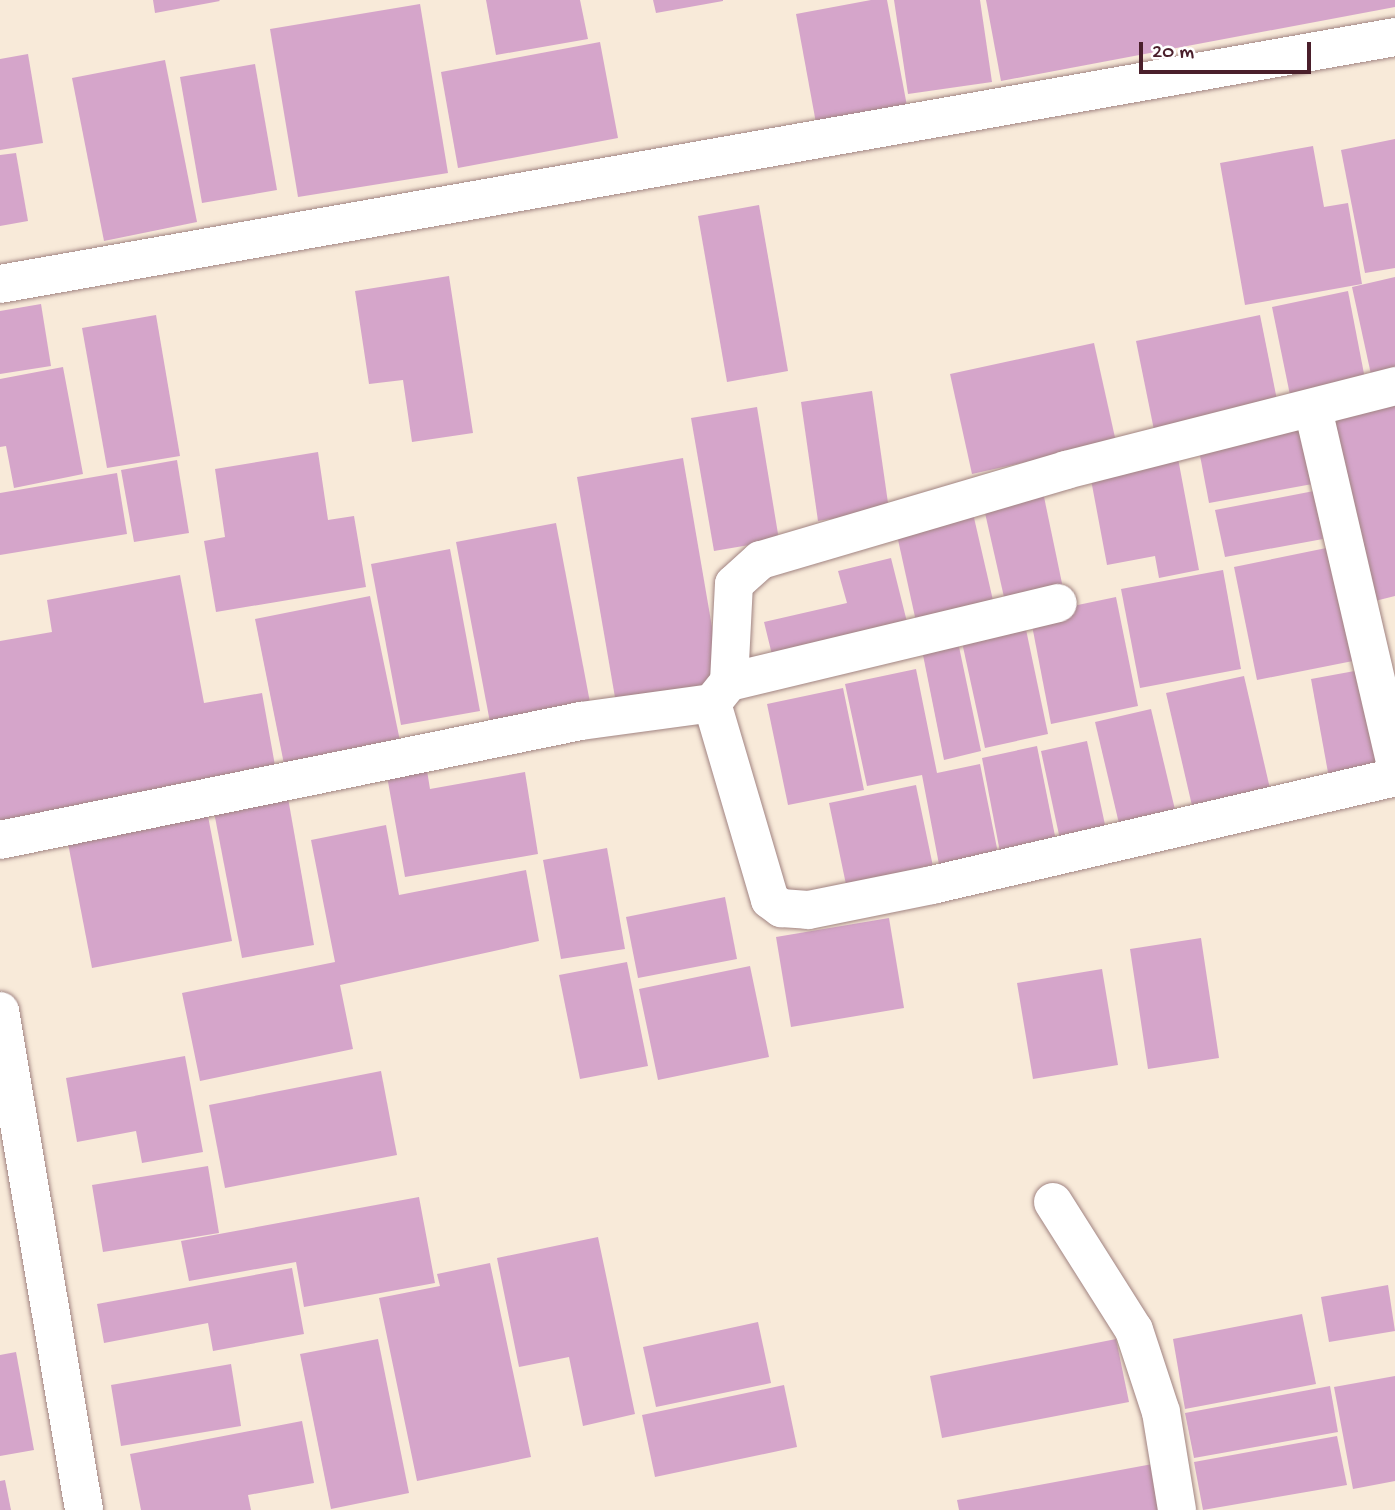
<!DOCTYPE html>
<html>
<head>
<meta charset="utf-8">
<style>
  body { margin:0 }
  #map { position:relative; width:1395px; height:1510px; overflow:hidden; background:#f8ead9; font-family:"Gochi Hand",sans-serif }
  div>[style] { position:absolute }
  .building>* { inset:0; background:#d5a5ca }
  .roads { filter:drop-shadow(0 0 2px #a18482) drop-shadow(0 0 2px #a18482) }
  .minor>* { height:38px; margin:-19px; padding:0 19px; transform-origin:19px; border-radius:19px; background:#fff }
  span { translate:-50% -50%; white-space:nowrap; text-align:center; line-height:1.15; -webkit-text-stroke:5px #fff; paint-order:stroke }
  .scale { position:absolute; left:1139px; top:42px; width:172px; height:32px; box-sizing:border-box; border:4px solid #4a1f2b; border-top:0; padding-left:9px; font-size:21px; line-height:24px; white-space:nowrap; color:#4a1f2b; -webkit-text-stroke:5px #fff; paint-order:stroke }
</style>
</head>
<body>
<div id="map">
  <div class="building">
    <div style="clip-path:polygon(153px 0,219px 0,220px 1px,155px 13px)"></div>
    <div style="clip-path:polygon(486px 0,580px 0,588px 39px,496px 55px)"></div>
    <div style="clip-path:polygon(653px 0,723px 0,723px 1px,656px 13px)"></div>
    <div style="clip-path:polygon(871px 0,887px 0,907px 106px,816px 123px,796px 14px)"></div>
    <div style="clip-path:polygon(894px 0,980px 0,992px 82px,908px 94px)"></div>
    <div style="clip-path:polygon(986px 0,1395px 0,1395px 7px,1001px 81px)"></div>
    <div style="clip-path:polygon(420px 4px,448px 173px,298px 197px,270px 29px)"></div>
    <div style="clip-path:polygon(600px 42px,618px 138px,458px 168px,441px 72px)"></div>
    <div style="clip-path:polygon(28px 54px,43px 143px,0 150px,0 59px)"></div>
    <div style="clip-path:polygon(165px 60px,197px 222px,104px 241px,72px 78px)"></div>
    <div style="clip-path:polygon(255px 64px,277px 190px,202px 203px,180px 77px)"></div>
    <div style="clip-path:polygon(1395px 139px,1395px 268px,1365px 273px,1341px 150px)"></div>
    <div style="clip-path:polygon(1313px 146px,1324px 207px,1348px 203px,1362px 284px,1245px 305px,1220px 163px)"></div>
    <div style="clip-path:polygon(16px 153px,28px 221px,0 226px,0 155px)"></div>
    <div style="clip-path:polygon(759px 205px,788px 371px,727px 382px,698px 216px)"></div>
    <div style="clip-path:polygon(449px 276px,473px 433px,412px 442px,403px 380px,369px 384px,355px 291px)"></div>
    <div style="clip-path:polygon(1395px 277px,1395px 374px,1372px 379px,1352px 287px)"></div>
    <div style="clip-path:polygon(1348px 291px,1365px 379px,1290px 395px,1272px 307px)"></div>
    <div style="clip-path:polygon(41px 304px,51px 366px,0 374px,0 311px)"></div>
    <div style="clip-path:polygon(156px 315px,180px 456px,107px 468px,82px 328px)"></div>
    <div style="clip-path:polygon(1260px 315px,1278px 405px,1154px 430px,1136px 341px)"></div>
    <div style="clip-path:polygon(1094px 343px,1116px 442px,972px 474px,950px 374px)"></div>
    <div style="clip-path:polygon(63px 367px,83px 474px,14px 488px,6px 446px,0 447px,0 379px)"></div>
    <div style="clip-path:polygon(872px 391px,889px 510px,818px 521px,801px 402px)"></div>
    <div style="clip-path:polygon(1395px 404px,1395px 596px,1367px 603px,1323px 422px)"></div>
    <div style="clip-path:polygon(757px 407px,779px 540px,714px 551px,691px 418px)"></div>
    <div style="clip-path:polygon(1306px 425px,1318px 483px,1209px 503px,1198px 445px)"></div>
    <div style="clip-path:polygon(318px 452px,328px 520px,354px 516px,366px 587px,216px 612px,204px 541px,225px 537px,215px 469px)"></div>
    <div style="clip-path:polygon(1177px 453px,1199px 570px,1159px 578px,1155px 556px,1107px 565px,1089px 469px)"></div>
    <div style="clip-path:polygon(683px 458px,723px 691px,617px 709px,577px 477px)"></div>
    <div style="clip-path:polygon(177px 460px,189px 533px,134px 542px,121px 470px)"></div>
    <div style="clip-path:polygon(117px 473px,127px 534px,0 555px,0 493px)"></div>
    <div style="clip-path:polygon(1314px 491px,1323px 539px,1225px 557px,1215px 510px)"></div>
    <div style="clip-path:polygon(1043px 492px,1064px 593px,1006px 606px,983px 504px)"></div>
    <div style="clip-path:polygon(972px 509px,995px 609px,917px 626px,895px 526px)"></div>
    <div style="clip-path:polygon(556px 523px,592px 713px,492px 733px,456px 542px)"></div>
    <div style="clip-path:polygon(1341px 545px,1363px 659px,1257px 680px,1234px 567px)"></div>
    <div style="clip-path:polygon(450px 549px,480px 711px,401px 725px,371px 564px)"></div>
    <div style="clip-path:polygon(891px 558px,909px 630px,774px 663px,764px 622px,847px 603px,838px 571px)"></div>
    <div style="clip-path:polygon(1223px 570px,1241px 669px,1140px 688px,1121px 589px)"></div>
    <div style="clip-path:polygon(180px 575px,204px 703px,262px 693px,276px 771px,0 823px,0 641px,52px 632px,47px 600px)"></div>
    <div style="clip-path:polygon(370px 596px,400px 741px,284px 764px,255px 619px)"></div>
    <div style="clip-path:polygon(1116px 597px,1138px 706px,1051px 724px,1030px 615px)"></div>
    <div style="clip-path:polygon(1024px 620px,1048px 734px,985px 748px,960px 633px)"></div>
    <div style="clip-path:polygon(958px 642px,981px 751px,944px 760px,922px 650px)"></div>
    <div style="clip-path:polygon(1371px 668px,1389px 767px,1329px 778px,1311px 679px)"></div>
    <div style="clip-path:polygon(916px 669px,937px 773px,980px 764px,1000px 863px,941px 875px,922px 775px,867px 786px,845px 684px)"></div>
    <div style="clip-path:polygon(1244px 676px,1271px 793px,1193px 810px,1166px 693px)"></div>
    <div style="clip-path:polygon(843px 688px,864px 790px,788px 805px,767px 704px)"></div>
    <div style="clip-path:polygon(1151px 709px,1177px 818px,1121px 832px,1095px 722px)"></div>
    <div style="clip-path:polygon(1087px 741px,1107px 834px,1061px 844px,1041px 751px)"></div>
    <div style="clip-path:polygon(1037px 746px,1056px 841px,1000px 852px,982px 758px)"></div>
    <div style="clip-path:polygon(425px 758px,430px 789px,525px 772px,538px 854px,405px 877px,385px 765px)"></div>
    <div style="clip-path:polygon(916px 785px,935px 876px,848px 894px,829px 803px)"></div>
    <div style="clip-path:polygon(288px 798px,314px 945px,242px 958px,214px 812px)"></div>
    <div style="clip-path:polygon(207px 811px,232px 941px,92px 968px,67px 838px)"></div>
    <div style="clip-path:polygon(386px 825px,399px 895px,526px 870px,539px 941px,340px 985px,353px 1049px,200px 1081px,182px 993px,335px 962px,311px 840px)"></div>
    <div style="clip-path:polygon(607px 848px,625px 949px,561px 959px,543px 860px)"></div>
    <div style="clip-path:polygon(725px 897px,737px 959px,638px 978px,626px 917px)"></div>
    <div style="clip-path:polygon(889px 918px,904px 1008px,791px 1027px,776px 937px)"></div>
    <div style="clip-path:polygon(1201px 938px,1219px 1058px,1148px 1069px,1130px 949px)"></div>
    <div style="clip-path:polygon(627px 962px,648px 1066px,580px 1079px,559px 975px)"></div>
    <div style="clip-path:polygon(750px 966px,769px 1057px,658px 1080px,639px 989px)"></div>
    <div style="clip-path:polygon(1102px 969px,1118px 1065px,1033px 1079px,1017px 983px)"></div>
    <div style="clip-path:polygon(185px 1056px,203px 1152px,142px 1163px,136px 1131px,77px 1142px,66px 1078px)"></div>
    <div style="clip-path:polygon(381px 1071px,397px 1155px,225px 1188px,209px 1105px)"></div>
    <div style="clip-path:polygon(208px 1166px,219px 1233px,103px 1252px,92px 1185px)"></div>
    <div style="clip-path:polygon(419px 1197px,435px 1283px,304px 1307px,296px 1262px,189px 1281px,181px 1241px)"></div>
    <div style="clip-path:polygon(598px 1237px,635px 1414px,583px 1426px,569px 1357px,519px 1367px,497px 1258px)"></div>
    <div style="clip-path:polygon(490px 1263px,531px 1457px,417px 1481px,379px 1298px,440px 1286px,437px 1274px)"></div>
    <div style="clip-path:polygon(292px 1268px,304px 1334px,213px 1351px,208px 1323px,104px 1343px,97px 1304px)"></div>
    <div style="clip-path:polygon(1388px 1285px,1395px 1331px,1329px 1342px,1321px 1297px)"></div>
    <div style="clip-path:polygon(1302px 1314px,1316px 1384px,1185px 1409px,1173px 1339px)"></div>
    <div style="clip-path:polygon(758px 1322px,771px 1383px,656px 1407px,643px 1347px)"></div>
    <div style="clip-path:polygon(378px 1339px,409px 1493px,331px 1509px,300px 1354px)"></div>
    <div style="clip-path:polygon(1116px 1339px,1129px 1402px,942px 1438px,930px 1376px)"></div>
    <div style="clip-path:polygon(16px 1352px,34px 1450px,0 1456px,0 1355px)"></div>
    <div style="clip-path:polygon(231px 1364px,241px 1426px,121px 1446px,111px 1385px)"></div>
    <div style="clip-path:polygon(1395px 1376px,1395px 1481px,1353px 1489px,1334px 1387px)"></div>
    <div style="clip-path:polygon(784px 1385px,797px 1447px,655px 1477px,642px 1415px)"></div>
    <div style="clip-path:polygon(1330px 1386px,1338px 1432px,1194px 1458px,1185px 1413px)"></div>
    <div style="clip-path:polygon(302px 1421px,314px 1483px,248px 1495px,251px 1510px,141px 1510px,130px 1454px)"></div>
    <div style="clip-path:polygon(1337px 1436px,1347px 1485px,1203px 1510px,1194px 1462px)"></div>
    <div style="clip-path:polygon(1158px 1463px,1166px 1510px,959px 1510px,957px 1500px)"></div>
    <div style="clip-path:polygon(5px 1480px,11px 1510px,0 1510px,0 1481px)"></div>
  </div>
  <div class="roads">
    <div class="minor">
      <div style="left:0;top:284px;width:1417px;rotate:-10.04deg"></div>
      <div style="left:1313px;top:409px;width:360px;rotate:76.9deg"></div>
      <div style="left:729px;top:682px;width:338px;rotate:-13.5deg"></div>
      <div style="left:712px;top:703px;width:205px;rotate:73.6deg"></div>
      <div style="left:770px;top:900px;width:14px;rotate:36deg"></div>
      <div style="left:781px;top:908px;width:27px;rotate:4deg"></div>
      <div style="left:808px;top:910px;width:126px;rotate:-11.4deg"></div>
      <div style="left:932px;top:885px;width:475px;rotate:-13.1deg"></div>
      <div style="left:0;top:840px;width:593px;rotate:-11.58deg"></div>
      <div style="left:581px;top:721px;width:132px;rotate:-7.8deg"></div>
      <div style="left:712px;top:703px;width:27px;rotate:-51deg"></div>
      <div style="left:729px;top:682px;width:98px;rotate:-87.1deg"></div>
      <div style="left:734px;top:584px;width:36px;rotate:-42deg"></div>
      <div style="left:761px;top:560px;width:318px;rotate:-16.4deg"></div>
      <div style="left:1066px;top:470px;width:340px;rotate:-14.3deg"></div>
      <div style="left:0;top:1011px;width:506px;rotate:80.44deg"></div>
      <div style="left:1053px;top:1202px;width:151px;rotate:57.7deg"></div>
      <div style="left:1134px;top:1330px;width:86px;rotate:71.8deg"></div>
      <div style="left:1161px;top:1412px;width:99px;rotate:80.7deg"></div>
    </div>
  </div>
  <div class="scale">20 m</div>
</div>
</body>
</html>
